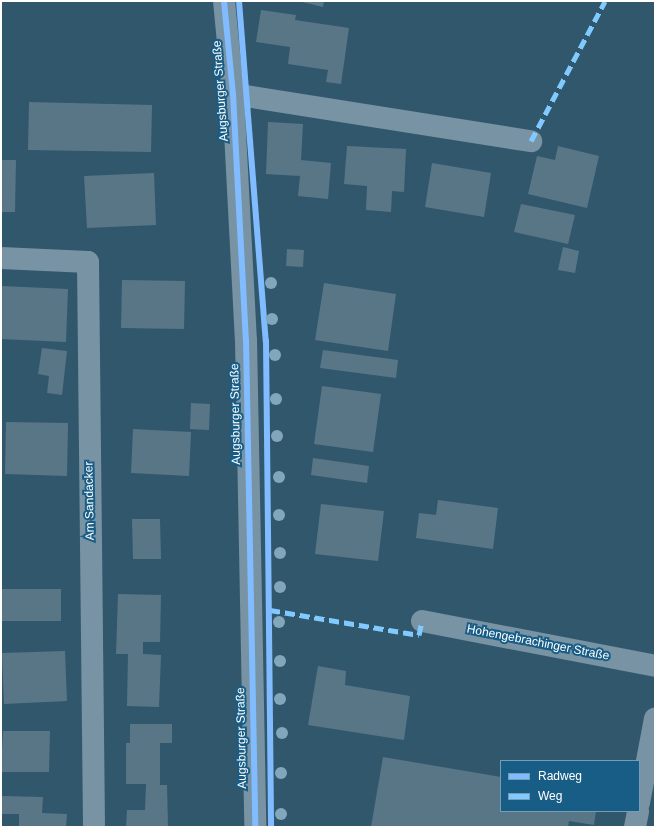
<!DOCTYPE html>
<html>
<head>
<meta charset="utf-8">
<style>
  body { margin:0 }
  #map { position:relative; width:656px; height:828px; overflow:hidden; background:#31576d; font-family:Arial,sans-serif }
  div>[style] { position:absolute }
  .building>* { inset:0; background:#597687 }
  .minor>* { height:22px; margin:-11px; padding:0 11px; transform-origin:11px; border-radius:11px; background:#7893a3 }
  .quiet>* { height:5px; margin-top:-2.5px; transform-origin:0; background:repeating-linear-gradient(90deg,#80caff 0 10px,transparent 0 15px) }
  .cycleway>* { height:6px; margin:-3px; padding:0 3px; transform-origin:3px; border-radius:3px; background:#80bcff }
  .trees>* { width:12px; height:12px; margin:-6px; border-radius:50%; background:#82a6ba }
  span { translate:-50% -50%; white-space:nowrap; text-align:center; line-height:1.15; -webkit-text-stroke:4px #185d86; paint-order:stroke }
  .street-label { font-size:12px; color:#fff }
  .frame { position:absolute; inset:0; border:2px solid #fff; pointer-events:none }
  .legend { position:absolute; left:500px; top:760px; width:140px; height:52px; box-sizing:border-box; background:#185d86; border:1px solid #749eb6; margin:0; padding:5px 7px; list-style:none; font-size:12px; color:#fff }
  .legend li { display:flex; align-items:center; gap:8px; height:20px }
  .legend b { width:20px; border:1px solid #749eb6 }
</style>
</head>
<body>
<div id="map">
  <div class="building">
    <div style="clip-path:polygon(298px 1px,324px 1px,323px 7px)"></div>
    <div style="clip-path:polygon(261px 10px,296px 15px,295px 20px,349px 28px,341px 84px,326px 82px,328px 70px,288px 64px,290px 47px,256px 42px)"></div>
    <div style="clip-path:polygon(29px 102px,152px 105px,151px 152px,28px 150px)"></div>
    <div style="clip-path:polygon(268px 122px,303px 124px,301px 160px,331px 163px,328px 199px,298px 196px,300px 176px,266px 174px)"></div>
    <div style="clip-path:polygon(347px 146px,406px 149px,404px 192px,392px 191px,391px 212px,366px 210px,367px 186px,344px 184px)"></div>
    <div style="clip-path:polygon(558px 146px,599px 156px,587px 208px,528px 194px,537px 156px,555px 160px)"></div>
    <div style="clip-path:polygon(1px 160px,16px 160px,15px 212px,1px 212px)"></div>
    <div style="clip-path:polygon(432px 163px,491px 173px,484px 217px,425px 207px)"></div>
    <div style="clip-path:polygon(154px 173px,156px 225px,87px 228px,84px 176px)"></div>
    <div style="clip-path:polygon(521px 204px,575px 215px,568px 244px,514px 232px)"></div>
    <div style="clip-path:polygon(563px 247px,579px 251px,575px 273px,558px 270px)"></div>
    <div style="clip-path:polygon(287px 249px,304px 250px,303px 267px,286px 266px)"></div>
    <div style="clip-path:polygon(122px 280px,185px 281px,184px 329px,121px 328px)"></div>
    <div style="clip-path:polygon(324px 283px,396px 294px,388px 351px,315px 340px)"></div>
    <div style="clip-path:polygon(1px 286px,68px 289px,66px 342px,1px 339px)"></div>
    <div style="clip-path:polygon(42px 348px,67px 351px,62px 395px,47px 393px,49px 376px,38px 374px)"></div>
    <div style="clip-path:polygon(323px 350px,398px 360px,396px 378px,320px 368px)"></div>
    <div style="clip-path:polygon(322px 386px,381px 394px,373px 452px,314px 444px)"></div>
    <div style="clip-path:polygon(191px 403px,210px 404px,209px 430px,190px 429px)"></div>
    <div style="clip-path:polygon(6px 422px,68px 423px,67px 476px,5px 474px)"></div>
    <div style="clip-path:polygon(133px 429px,191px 432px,189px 476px,131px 473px)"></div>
    <div style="clip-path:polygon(313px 458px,369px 466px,367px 483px,311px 475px)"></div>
    <div style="clip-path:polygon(438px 500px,498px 508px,493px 549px,416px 538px,419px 513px,436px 515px)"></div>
    <div style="clip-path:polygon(321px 504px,384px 511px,378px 561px,315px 554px)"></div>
    <div style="clip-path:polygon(132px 519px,160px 519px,161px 559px,133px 559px)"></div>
    <div style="clip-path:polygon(1px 589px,61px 589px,61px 621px,1px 621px)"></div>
    <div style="clip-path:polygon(118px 594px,161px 595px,160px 642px,143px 642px,143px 654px,161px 655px,159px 707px,127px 706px,128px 654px,116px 654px)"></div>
    <div style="clip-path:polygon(65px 651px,67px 701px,4px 704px,2px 653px)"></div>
    <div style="clip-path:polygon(318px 666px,346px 671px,345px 685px,410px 696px,404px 740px,308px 725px)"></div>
    <div style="clip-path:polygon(130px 724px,172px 724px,172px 743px,160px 743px,160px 785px,167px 785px,168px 827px,126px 827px,127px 810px,145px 810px,146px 784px,126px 784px,126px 743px,130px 743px)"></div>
    <div style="clip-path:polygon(3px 731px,50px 731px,49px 772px,1px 772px)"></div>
    <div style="clip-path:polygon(383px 757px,501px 777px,501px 811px,596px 811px,594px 825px,569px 821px,568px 827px,371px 827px)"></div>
    <div style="clip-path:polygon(1px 796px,43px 797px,42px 813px,67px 814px,66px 827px,19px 827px,19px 814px,1px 814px)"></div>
  </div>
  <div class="minor">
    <div style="left:224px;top:1px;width:93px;rotate:84.5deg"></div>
    <div style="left:233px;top:94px;width:246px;rotate:87deg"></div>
    <div style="left:246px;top:340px;width:487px;rotate:88.9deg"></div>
    <div style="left:233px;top:94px;width:302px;rotate:9deg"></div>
    <div style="left:1px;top:258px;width:87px;rotate:2.6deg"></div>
    <div style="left:88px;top:262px;width:565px;rotate:89.39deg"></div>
    <div style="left:422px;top:621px;width:237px;rotate:10.9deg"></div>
    <div style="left:639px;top:803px;width:86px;rotate:-79.3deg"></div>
    <div style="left:635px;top:827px;width:16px;rotate:-79deg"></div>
  </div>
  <div class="quiet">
    <div style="left:531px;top:141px;width:158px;rotate:-62.1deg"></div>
    <div style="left:270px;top:610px;width:151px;rotate:9.5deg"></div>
    <div style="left:419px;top:635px;width:14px;rotate:-78deg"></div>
  </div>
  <div class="cycleway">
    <div style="left:224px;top:1px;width:93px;rotate:84.5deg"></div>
    <div style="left:233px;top:94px;width:246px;rotate:87deg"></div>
    <div style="left:246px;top:340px;width:487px;rotate:88.9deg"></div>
    <div style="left:239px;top:1px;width:341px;rotate:85.5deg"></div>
    <div style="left:266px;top:341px;width:486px;rotate:89.4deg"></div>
  </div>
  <div class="trees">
    <div style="left:271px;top:283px"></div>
    <div style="left:272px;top:319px"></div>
    <div style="left:275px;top:355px"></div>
    <div style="left:276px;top:399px"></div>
    <div style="left:277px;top:436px"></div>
    <div style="left:279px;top:477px"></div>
    <div style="left:279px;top:515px"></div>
    <div style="left:280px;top:553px"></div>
    <div style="left:280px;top:587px"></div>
    <div style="left:279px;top:622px"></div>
    <div style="left:280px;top:661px"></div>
    <div style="left:280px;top:699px"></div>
    <div style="left:282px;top:733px"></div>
    <div style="left:281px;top:773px"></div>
    <div style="left:281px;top:814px"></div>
  </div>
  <div class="street-label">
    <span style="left:221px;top:91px;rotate:-94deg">Augsburger Straße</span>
    <span style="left:236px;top:414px;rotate:-91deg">Augsburger Straße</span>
    <span style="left:90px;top:501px;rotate:-91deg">Am Sandacker</span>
    <span style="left:538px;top:643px;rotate:11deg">Hohengebrachinger Straße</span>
    <span style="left:242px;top:738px;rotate:-91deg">Augsburger Straße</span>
  </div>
  <div class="frame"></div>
  <ul class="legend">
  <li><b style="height:5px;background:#80bcff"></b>Radweg</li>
  <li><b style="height:5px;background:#80caff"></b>Weg</li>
  </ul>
</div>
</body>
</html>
